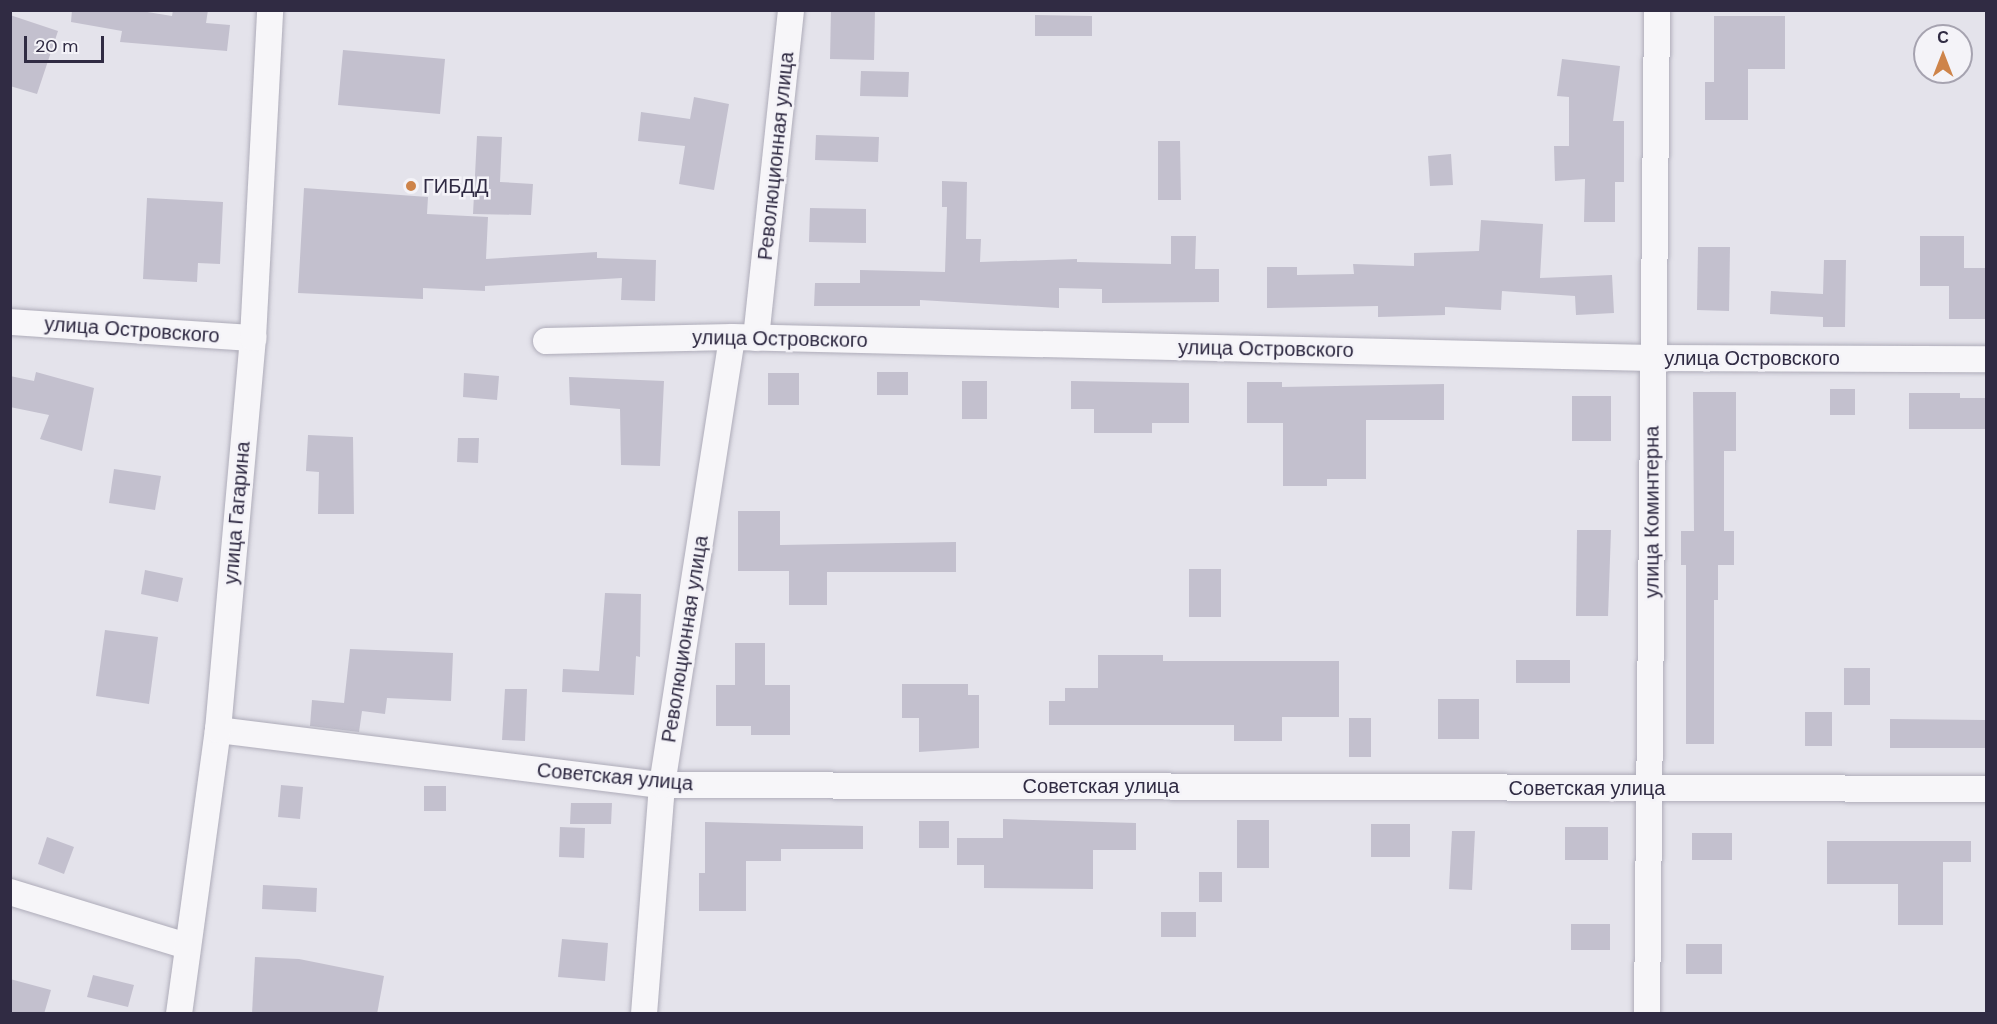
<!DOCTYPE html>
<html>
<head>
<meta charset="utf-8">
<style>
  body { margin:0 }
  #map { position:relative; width:1997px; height:1024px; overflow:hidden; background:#e4e3eb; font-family:"DM Sans",sans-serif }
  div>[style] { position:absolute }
  .building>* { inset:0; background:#c3c0ce }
  .roads { filter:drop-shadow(0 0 2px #aeacb9) drop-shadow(0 0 2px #aeacb9) }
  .minor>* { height:26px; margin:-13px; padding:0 13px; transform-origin:13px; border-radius:13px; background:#f7f6f9 }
  .dots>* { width:16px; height:16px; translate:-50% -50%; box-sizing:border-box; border:3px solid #f4f3f8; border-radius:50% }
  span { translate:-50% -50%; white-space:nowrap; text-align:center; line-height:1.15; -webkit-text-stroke:5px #f4f3f8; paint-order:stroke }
  .street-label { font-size:20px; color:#302b43 }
  .poi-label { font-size:20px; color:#302b43 }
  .left { translate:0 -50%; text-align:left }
  .frame { position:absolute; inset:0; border:12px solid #302b43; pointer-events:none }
  .north { position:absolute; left:1913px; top:24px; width:60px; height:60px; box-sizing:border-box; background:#f4f3f8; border:2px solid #a6a3b0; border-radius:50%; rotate:0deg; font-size:16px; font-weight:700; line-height:24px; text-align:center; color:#302b43 }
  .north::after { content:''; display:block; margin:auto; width:21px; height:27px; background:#ce844a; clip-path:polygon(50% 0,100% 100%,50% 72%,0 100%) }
  .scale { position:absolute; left:24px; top:36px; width:80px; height:27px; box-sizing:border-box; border:3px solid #302b43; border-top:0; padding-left:8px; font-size:18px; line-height:21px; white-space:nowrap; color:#302b43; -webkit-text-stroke:4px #f4f3f8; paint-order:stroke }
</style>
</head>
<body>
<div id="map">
  <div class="building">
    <div style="clip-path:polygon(72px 10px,135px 10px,172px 16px,173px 10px,208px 10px,206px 23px,230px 25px,227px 51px,120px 42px,122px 31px,71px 22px)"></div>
    <div style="clip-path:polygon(831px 10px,875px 10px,874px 60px,830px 59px)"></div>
    <div style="clip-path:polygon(10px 15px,58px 31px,37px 94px,10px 86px)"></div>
    <div style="clip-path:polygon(1035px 15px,1092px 16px,1092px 36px,1035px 36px)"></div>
    <div style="clip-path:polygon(1714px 16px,1785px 16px,1785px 69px,1748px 69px,1748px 120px,1705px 120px,1705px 82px,1714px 82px)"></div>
    <div style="clip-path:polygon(343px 50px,445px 59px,440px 114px,338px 105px)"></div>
    <div style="clip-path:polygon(1562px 59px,1620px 66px,1613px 121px,1624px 121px,1624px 182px,1615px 182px,1615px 222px,1584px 222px,1585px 179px,1555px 181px,1554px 146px,1569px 146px,1569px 97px,1557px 96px)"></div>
    <div style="clip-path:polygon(861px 71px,909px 72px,908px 97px,860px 96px)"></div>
    <div style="clip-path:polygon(694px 97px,729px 104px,714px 190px,679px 184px,685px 146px,638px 141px,641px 112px,690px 119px)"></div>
    <div style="clip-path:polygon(816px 135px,879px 137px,878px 162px,815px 160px)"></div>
    <div style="clip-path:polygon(477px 136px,502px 137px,500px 182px,533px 184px,531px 215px,473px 214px)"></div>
    <div style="clip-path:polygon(1158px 141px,1180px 141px,1181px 200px,1158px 200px)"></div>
    <div style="clip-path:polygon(1451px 154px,1453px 185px,1430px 186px,1428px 156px)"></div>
    <div style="clip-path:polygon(942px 181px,967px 182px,966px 239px,981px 239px,980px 262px,1077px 259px,1077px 262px,1171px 264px,1171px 236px,1196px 236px,1195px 269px,1219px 269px,1219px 302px,1102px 303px,1102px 289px,1059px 288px,1059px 308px,920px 300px,920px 306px,814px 306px,815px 283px,860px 283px,860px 270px,945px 272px,947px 207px,942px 207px)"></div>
    <div style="clip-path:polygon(304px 188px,428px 197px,427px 214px,488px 217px,486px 259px,597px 252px,597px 258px,656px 260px,655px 301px,621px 300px,622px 278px,485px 286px,485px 291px,423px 288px,423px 299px,298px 293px)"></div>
    <div style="clip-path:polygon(147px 198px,223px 202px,220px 264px,198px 263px,197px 282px,143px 279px)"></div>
    <div style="clip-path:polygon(810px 208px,866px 209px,866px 243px,809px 242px)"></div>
    <div style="clip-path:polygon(1481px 220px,1543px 224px,1540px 278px,1612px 275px,1614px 313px,1576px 315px,1575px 296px,1502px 291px,1501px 310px,1445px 307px,1445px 315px,1378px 317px,1378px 306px,1267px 308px,1267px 267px,1297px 267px,1297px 275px,1354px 274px,1353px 264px,1414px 266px,1414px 253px,1479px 251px)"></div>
    <div style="clip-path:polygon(1920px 236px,1964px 236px,1964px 268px,1986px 268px,1986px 319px,1949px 319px,1949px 286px,1920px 286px)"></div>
    <div style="clip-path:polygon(1698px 247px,1730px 247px,1729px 311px,1697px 310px)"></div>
    <div style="clip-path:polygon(1824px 260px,1846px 260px,1845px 327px,1823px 327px,1823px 317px,1770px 314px,1771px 291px,1823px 294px)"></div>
    <div style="clip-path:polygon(36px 372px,94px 388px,82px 451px,40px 439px,49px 415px,10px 407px,10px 376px,34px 381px)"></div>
    <div style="clip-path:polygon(877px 372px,908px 372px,908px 395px,877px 395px)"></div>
    <div style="clip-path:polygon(464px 373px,499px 376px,497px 400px,463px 397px)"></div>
    <div style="clip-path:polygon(768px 373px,799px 373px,799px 405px,768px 405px)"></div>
    <div style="clip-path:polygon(569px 377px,664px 381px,660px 466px,621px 465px,620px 409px,570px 405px)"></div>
    <div style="clip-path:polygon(962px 381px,987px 381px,987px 419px,962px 419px)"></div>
    <div style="clip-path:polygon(1071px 381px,1189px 383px,1189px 423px,1152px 423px,1152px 433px,1094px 433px,1094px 409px,1071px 409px)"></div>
    <div style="clip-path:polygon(1247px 382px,1282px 382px,1282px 387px,1444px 384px,1444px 420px,1366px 420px,1366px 479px,1327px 479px,1327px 486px,1283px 486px,1283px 423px,1247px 423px)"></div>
    <div style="clip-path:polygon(1830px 389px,1855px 389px,1855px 415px,1830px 415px)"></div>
    <div style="clip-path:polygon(1693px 392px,1736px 392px,1736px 451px,1724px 451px,1724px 531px,1734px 531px,1734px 565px,1718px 565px,1718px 600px,1714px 600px,1714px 744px,1686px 744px,1686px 565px,1681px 565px,1681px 531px,1694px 531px)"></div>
    <div style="clip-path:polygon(1909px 393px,1960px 393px,1960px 398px,1986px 398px,1986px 429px,1909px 429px)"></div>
    <div style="clip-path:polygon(1572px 396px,1611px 396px,1611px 441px,1572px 441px)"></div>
    <div style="clip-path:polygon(308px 435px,353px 437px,354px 514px,318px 514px,319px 472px,306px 471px)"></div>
    <div style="clip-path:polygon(458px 438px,479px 438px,478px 463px,457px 462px)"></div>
    <div style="clip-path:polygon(114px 469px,161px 476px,155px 510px,109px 503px)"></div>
    <div style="clip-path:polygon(738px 511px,780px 511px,780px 545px,956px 542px,956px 572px,827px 572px,827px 605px,789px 605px,789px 571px,738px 571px)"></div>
    <div style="clip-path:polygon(1577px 530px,1611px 530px,1608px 616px,1576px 616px)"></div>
    <div style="clip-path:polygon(1189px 569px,1221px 569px,1221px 617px,1189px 617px)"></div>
    <div style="clip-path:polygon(145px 570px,183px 578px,178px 602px,141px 594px)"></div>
    <div style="clip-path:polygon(605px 593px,641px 594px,640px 657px,636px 656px,634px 695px,562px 692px,563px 669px,599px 671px)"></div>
    <div style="clip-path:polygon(105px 630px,158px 637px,149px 704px,96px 696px)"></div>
    <div style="clip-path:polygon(735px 643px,765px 643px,765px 685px,790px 685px,790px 735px,751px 735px,751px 726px,716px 726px,716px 685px,735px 685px)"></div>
    <div style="clip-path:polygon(350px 649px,453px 653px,451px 701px,387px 698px,385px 714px,362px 711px,359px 732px,310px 726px,312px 700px,344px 703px)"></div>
    <div style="clip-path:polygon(1098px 655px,1163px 655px,1163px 661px,1339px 661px,1339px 717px,1282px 717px,1282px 741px,1234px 741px,1234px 725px,1049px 725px,1049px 701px,1065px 701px,1065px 688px,1098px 688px)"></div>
    <div style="clip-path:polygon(1516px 660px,1570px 660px,1570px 683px,1516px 683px)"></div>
    <div style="clip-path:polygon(1844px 668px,1870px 668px,1870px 705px,1844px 705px)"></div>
    <div style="clip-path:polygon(902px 684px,968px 684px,968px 695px,979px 695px,979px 748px,919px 752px,919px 718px,902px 718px)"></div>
    <div style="clip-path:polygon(505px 689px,527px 689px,525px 741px,502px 740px)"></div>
    <div style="clip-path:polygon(1438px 699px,1479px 699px,1479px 739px,1438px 739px)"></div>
    <div style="clip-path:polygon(1805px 712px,1832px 712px,1832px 746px,1805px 746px)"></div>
    <div style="clip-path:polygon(1349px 718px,1371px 718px,1371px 757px,1349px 757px)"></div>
    <div style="clip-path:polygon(1890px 719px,1986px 720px,1986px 748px,1890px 748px)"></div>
    <div style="clip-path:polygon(281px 785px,303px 787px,300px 819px,278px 817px)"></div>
    <div style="clip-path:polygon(424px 786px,446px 786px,446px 811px,424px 811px)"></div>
    <div style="clip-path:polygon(571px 803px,612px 803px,611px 824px,570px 824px)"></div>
    <div style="clip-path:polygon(1003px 819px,1136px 823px,1136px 850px,1093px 850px,1093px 889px,984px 888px,984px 865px,957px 865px,957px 838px,1003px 838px)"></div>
    <div style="clip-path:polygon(1237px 820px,1269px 820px,1269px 868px,1237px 868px)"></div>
    <div style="clip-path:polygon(919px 821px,949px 821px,949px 848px,919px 848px)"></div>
    <div style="clip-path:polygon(705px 822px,863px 826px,863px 849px,781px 849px,781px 861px,746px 861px,746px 911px,699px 911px,699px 873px,705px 873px)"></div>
    <div style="clip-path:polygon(1371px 824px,1410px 824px,1410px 857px,1371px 857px)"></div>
    <div style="clip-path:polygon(560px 827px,585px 828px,584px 858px,559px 857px)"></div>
    <div style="clip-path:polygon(1565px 827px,1608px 827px,1608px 860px,1565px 860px)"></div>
    <div style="clip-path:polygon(1452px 831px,1475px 831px,1472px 890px,1449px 889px)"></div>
    <div style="clip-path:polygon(1692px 833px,1732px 833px,1732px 860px,1692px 860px)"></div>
    <div style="clip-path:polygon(47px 837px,74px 847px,64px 874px,38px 864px)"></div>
    <div style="clip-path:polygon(1827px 841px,1971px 841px,1971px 862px,1943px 862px,1943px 925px,1898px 925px,1898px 884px,1827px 884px)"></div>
    <div style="clip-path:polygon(1199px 872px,1222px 872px,1222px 902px,1199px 902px)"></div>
    <div style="clip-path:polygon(263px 885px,317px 888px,316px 912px,262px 909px)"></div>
    <div style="clip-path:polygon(1161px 912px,1196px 912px,1196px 937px,1161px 937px)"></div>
    <div style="clip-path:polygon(1571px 924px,1610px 924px,1610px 950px,1571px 950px)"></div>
    <div style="clip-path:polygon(562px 939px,608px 943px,605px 981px,558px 977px)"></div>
    <div style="clip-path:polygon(1686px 944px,1722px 944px,1722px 974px,1686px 974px)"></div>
    <div style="clip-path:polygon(255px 957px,299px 959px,384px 976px,377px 1014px,252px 1014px)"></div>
    <div style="clip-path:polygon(93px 975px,134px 985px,128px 1007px,87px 997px)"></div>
    <div style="clip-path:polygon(10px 979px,51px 990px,44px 1014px,10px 1014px)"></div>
  </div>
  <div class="roads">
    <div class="minor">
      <div style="left:10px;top:322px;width:244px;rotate:3.8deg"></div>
      <div style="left:756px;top:338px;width:330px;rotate:-83.9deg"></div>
      <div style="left:546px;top:341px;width:186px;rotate:-1.2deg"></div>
      <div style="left:732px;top:337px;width:920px;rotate:1.31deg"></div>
      <div style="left:1652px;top:358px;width:334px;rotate:0.2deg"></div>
      <div style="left:218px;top:730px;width:447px;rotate:7.1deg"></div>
      <div style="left:662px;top:785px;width:1324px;rotate:0.17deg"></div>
      <div style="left:10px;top:892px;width:185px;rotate:17deg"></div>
      <div style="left:179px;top:1014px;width:287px;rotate:-82.2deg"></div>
      <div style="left:218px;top:730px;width:394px;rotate:-84.9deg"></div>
      <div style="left:253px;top:338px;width:328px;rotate:-87deg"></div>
      <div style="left:644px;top:1014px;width:230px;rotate:-85.5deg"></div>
      <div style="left:662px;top:785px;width:453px;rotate:-81.1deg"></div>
      <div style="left:1647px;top:1014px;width:1004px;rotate:-89.43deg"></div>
    </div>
  </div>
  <div class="dots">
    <div style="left:411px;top:186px;background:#ce844a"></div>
  </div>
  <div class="street-label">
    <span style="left:776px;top:156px;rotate:-84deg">Революционная улица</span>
    <span style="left:132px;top:330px;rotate:4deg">улица Островского</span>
    <span style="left:780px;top:339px;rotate:1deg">улица Островского</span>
    <span style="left:1266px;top:349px;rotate:1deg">улица Островского</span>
    <span style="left:1752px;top:358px">улица Островского</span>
    <span style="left:1652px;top:512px;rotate:-90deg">улица Коминтерна</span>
    <span style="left:237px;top:513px;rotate:-85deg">улица Гагарина</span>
    <span style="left:685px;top:639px;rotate:-81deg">Революционная улица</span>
    <span style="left:615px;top:777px;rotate:5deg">Советская улица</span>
    <span style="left:1101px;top:786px">Советская улица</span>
    <span style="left:1587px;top:788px">Советская улица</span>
  </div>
  <div class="poi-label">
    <span class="left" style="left:423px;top:186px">ГИБДД</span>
  </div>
  <div class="frame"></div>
  <div class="north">С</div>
  <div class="scale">20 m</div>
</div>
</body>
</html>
